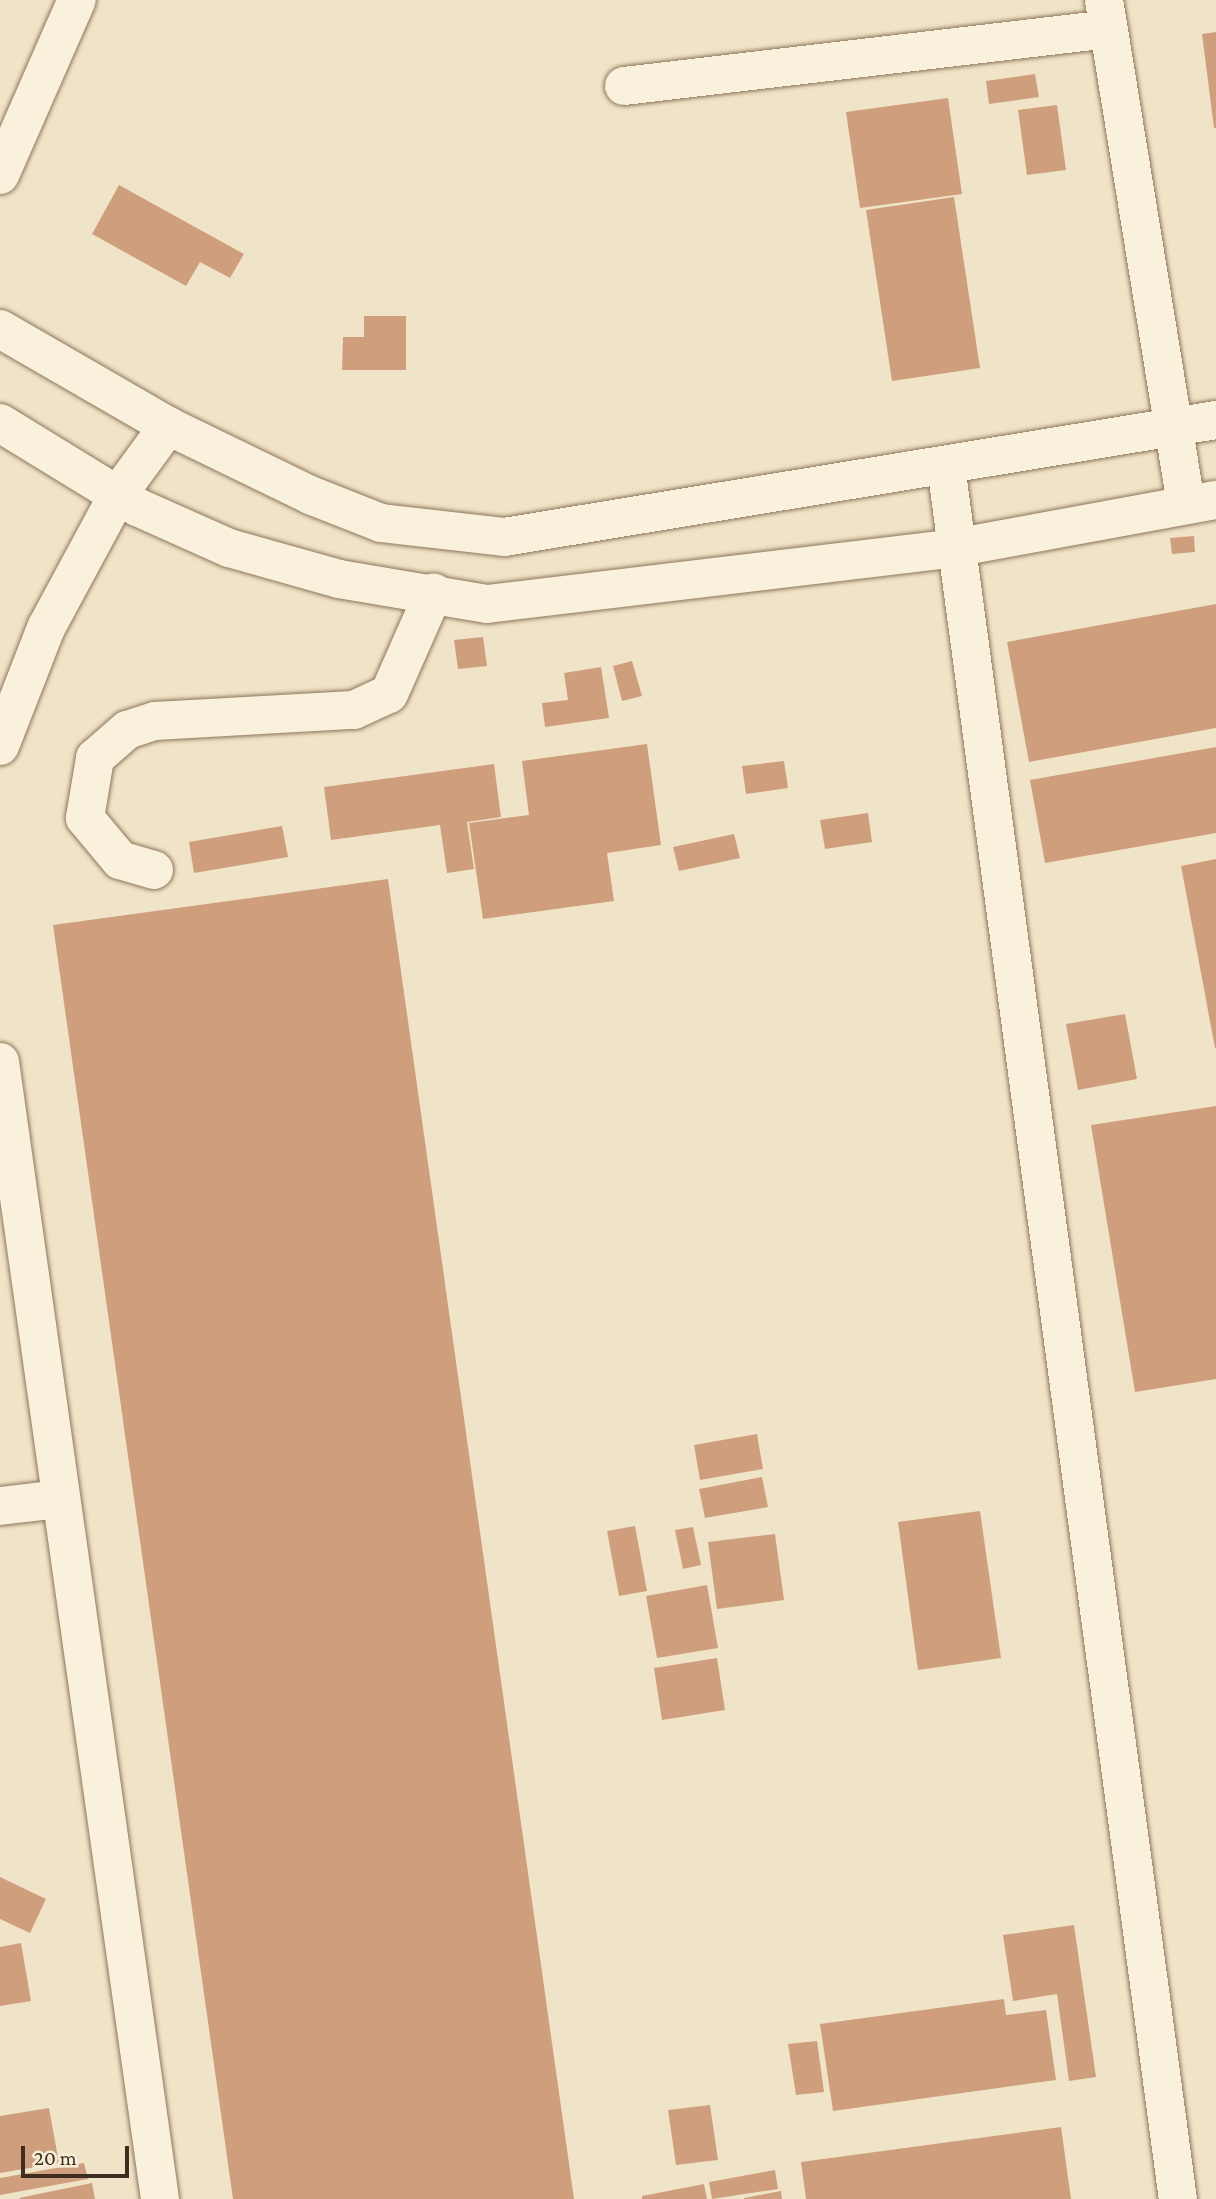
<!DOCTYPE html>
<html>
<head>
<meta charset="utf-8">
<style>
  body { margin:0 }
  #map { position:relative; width:1216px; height:2199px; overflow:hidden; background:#f0e4c8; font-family:"Crimson Pro",serif }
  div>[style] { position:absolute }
  .building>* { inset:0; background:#cf9f7d }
  .roads { filter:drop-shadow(0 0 2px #8d765c) drop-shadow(0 0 2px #8d765c) }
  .minor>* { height:38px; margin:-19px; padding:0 19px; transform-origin:19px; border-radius:19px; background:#faf1dc }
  span { translate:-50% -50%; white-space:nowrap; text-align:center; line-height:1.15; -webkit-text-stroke:5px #f7eed8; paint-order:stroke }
  .scale { position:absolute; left:21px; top:2146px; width:108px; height:32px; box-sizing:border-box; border:4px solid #3d2e20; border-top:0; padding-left:9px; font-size:21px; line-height:24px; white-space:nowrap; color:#3d2e20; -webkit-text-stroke:5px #f7eed8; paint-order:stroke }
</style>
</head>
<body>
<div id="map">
  <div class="building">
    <div style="clip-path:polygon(1216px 32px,1216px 128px,1214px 128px,1202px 34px)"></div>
    <div style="clip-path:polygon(1035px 74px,1039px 97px,989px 104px,986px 81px)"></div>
    <div style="clip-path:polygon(948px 98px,962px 194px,860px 208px,846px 112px)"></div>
    <div style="clip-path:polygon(1057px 105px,1066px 170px,1027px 175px,1018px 110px)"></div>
    <div style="clip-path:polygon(119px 185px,244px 254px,230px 278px,200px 262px,186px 286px,92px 234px)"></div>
    <div style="clip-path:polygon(954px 197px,980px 368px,892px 381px,866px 210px)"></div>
    <div style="clip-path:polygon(364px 316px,406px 316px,406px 370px,342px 370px,343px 337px,364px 337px)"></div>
    <div style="clip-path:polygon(1194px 536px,1195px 552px,1172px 554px,1170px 538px)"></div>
    <div style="clip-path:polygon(1216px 604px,1216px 728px,1029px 762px,1007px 642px)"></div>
    <div style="clip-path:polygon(483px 637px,487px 666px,458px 669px,454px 640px)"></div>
    <div style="clip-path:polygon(632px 661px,642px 696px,622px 701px,613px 666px)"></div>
    <div style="clip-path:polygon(601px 667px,609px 718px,545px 727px,542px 703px,568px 700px,564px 673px)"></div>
    <div style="clip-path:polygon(647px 744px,661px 845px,607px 853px,614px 901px,483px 919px,469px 823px,529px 815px,522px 761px)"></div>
    <div style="clip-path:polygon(1216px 747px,1216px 833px,1045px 863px,1030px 780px)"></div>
    <div style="clip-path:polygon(784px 761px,788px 788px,746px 794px,742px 766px)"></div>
    <div style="clip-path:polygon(494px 764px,501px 817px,467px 822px,474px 869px,447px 873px,440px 825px,331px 840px,324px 787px)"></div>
    <div style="clip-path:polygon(868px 813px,872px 842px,825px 849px,820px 820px)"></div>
    <div style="clip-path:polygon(282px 826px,288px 857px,194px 873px,189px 842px)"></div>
    <div style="clip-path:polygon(734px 834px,740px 858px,679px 871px,673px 847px)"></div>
    <div style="clip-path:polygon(1216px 859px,1216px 1048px,1215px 1048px,1181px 866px)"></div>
    <div style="clip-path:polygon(388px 879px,574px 2199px,233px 2199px,53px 925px)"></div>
    <div style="clip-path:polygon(1125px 1014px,1137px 1079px,1078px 1090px,1066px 1024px)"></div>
    <div style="clip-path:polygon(1216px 1106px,1216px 1379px,1135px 1392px,1091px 1125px)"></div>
    <div style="clip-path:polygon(757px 1434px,763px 1469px,700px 1480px,694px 1445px)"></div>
    <div style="clip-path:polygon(762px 1477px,768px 1507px,705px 1518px,699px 1489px)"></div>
    <div style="clip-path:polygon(980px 1511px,1001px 1658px,918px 1670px,898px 1522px)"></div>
    <div style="clip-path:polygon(635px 1526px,647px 1591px,619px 1596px,607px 1531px)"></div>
    <div style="clip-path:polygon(693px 1527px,701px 1565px,683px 1569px,675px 1530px)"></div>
    <div style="clip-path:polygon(775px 1534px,784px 1600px,717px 1609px,708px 1542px)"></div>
    <div style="clip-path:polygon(707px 1585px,718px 1648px,657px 1658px,646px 1596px)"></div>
    <div style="clip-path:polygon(717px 1658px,725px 1710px,662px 1720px,654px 1668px)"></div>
    <div style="clip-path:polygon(0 1877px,46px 1899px,30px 1933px,0 1919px)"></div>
    <div style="clip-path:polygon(1074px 1925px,1096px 2077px,1069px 2081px,1057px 1994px,1013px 2001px,1003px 1935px)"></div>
    <div style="clip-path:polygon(21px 1943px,31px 2001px,0 2006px,0 1947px)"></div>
    <div style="clip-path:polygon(1004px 1999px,1006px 2015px,1046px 2010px,1056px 2080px,833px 2111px,820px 2024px)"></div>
    <div style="clip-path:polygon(817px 2041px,824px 2092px,796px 2095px,788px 2044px)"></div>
    <div style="clip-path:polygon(710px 2105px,718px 2160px,676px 2165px,668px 2110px)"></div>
    <div style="clip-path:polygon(49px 2108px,59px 2163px,0 2173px,0 2116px)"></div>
    <div style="clip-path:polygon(1061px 2127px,1071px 2199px,806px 2199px,801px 2162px)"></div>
    <div style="clip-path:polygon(84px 2163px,88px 2179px,0 2195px,0 2178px)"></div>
    <div style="clip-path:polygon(775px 2170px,778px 2189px,712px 2199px,709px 2182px)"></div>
    <div style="clip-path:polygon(92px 2183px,95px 2199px,20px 2199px,19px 2198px)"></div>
    <div style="clip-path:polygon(704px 2184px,707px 2199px,642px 2199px,642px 2196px)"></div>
    <div style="clip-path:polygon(781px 2191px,782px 2199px,744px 2199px,744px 2198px)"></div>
  </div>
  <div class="roads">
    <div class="minor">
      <div style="left:1104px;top:0;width:511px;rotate:80.76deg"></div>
      <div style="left:624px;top:86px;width:487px;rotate:-6.7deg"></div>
      <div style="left:0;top:175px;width:191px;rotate:-66.3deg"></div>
      <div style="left:0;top:329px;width:194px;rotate:30deg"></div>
      <div style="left:168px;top:426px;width:158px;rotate:25.9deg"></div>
      <div style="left:310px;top:495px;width:76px;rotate:21.5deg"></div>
      <div style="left:381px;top:523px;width:124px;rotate:6.5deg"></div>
      <div style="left:504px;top:537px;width:722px;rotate:-9.33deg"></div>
      <div style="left:0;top:423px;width:161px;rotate:31.5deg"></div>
      <div style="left:137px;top:507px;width:101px;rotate:24deg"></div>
      <div style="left:229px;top:548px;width:114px;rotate:15.7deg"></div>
      <div style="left:339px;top:579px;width:150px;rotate:9.6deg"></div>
      <div style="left:487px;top:604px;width:470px;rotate:-6.8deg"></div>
      <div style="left:954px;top:548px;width:266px;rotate:-10.4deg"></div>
      <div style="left:946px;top:466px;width:1748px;rotate:82.38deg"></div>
      <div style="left:0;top:746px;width:127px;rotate:-68.7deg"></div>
      <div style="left:46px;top:628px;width:150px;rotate:-61.7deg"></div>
      <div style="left:117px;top:496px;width:87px;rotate:-53.9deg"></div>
      <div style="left:154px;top:870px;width:35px;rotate:-164deg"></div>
      <div style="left:120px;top:860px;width:55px;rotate:-129.8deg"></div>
      <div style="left:85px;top:818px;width:61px;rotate:-80.5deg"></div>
      <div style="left:95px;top:758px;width:43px;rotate:-41.2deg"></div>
      <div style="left:127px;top:730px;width:29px;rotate:-18deg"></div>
      <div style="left:155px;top:721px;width:199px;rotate:-3.2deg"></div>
      <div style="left:354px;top:710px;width:38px;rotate:-25deg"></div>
      <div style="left:389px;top:694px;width:111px;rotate:-66.2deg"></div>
      <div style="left:0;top:1062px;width:1148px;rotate:81.99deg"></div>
      <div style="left:0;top:1506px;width:59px;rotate:-6.8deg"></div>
    </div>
  </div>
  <div class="scale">20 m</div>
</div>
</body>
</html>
